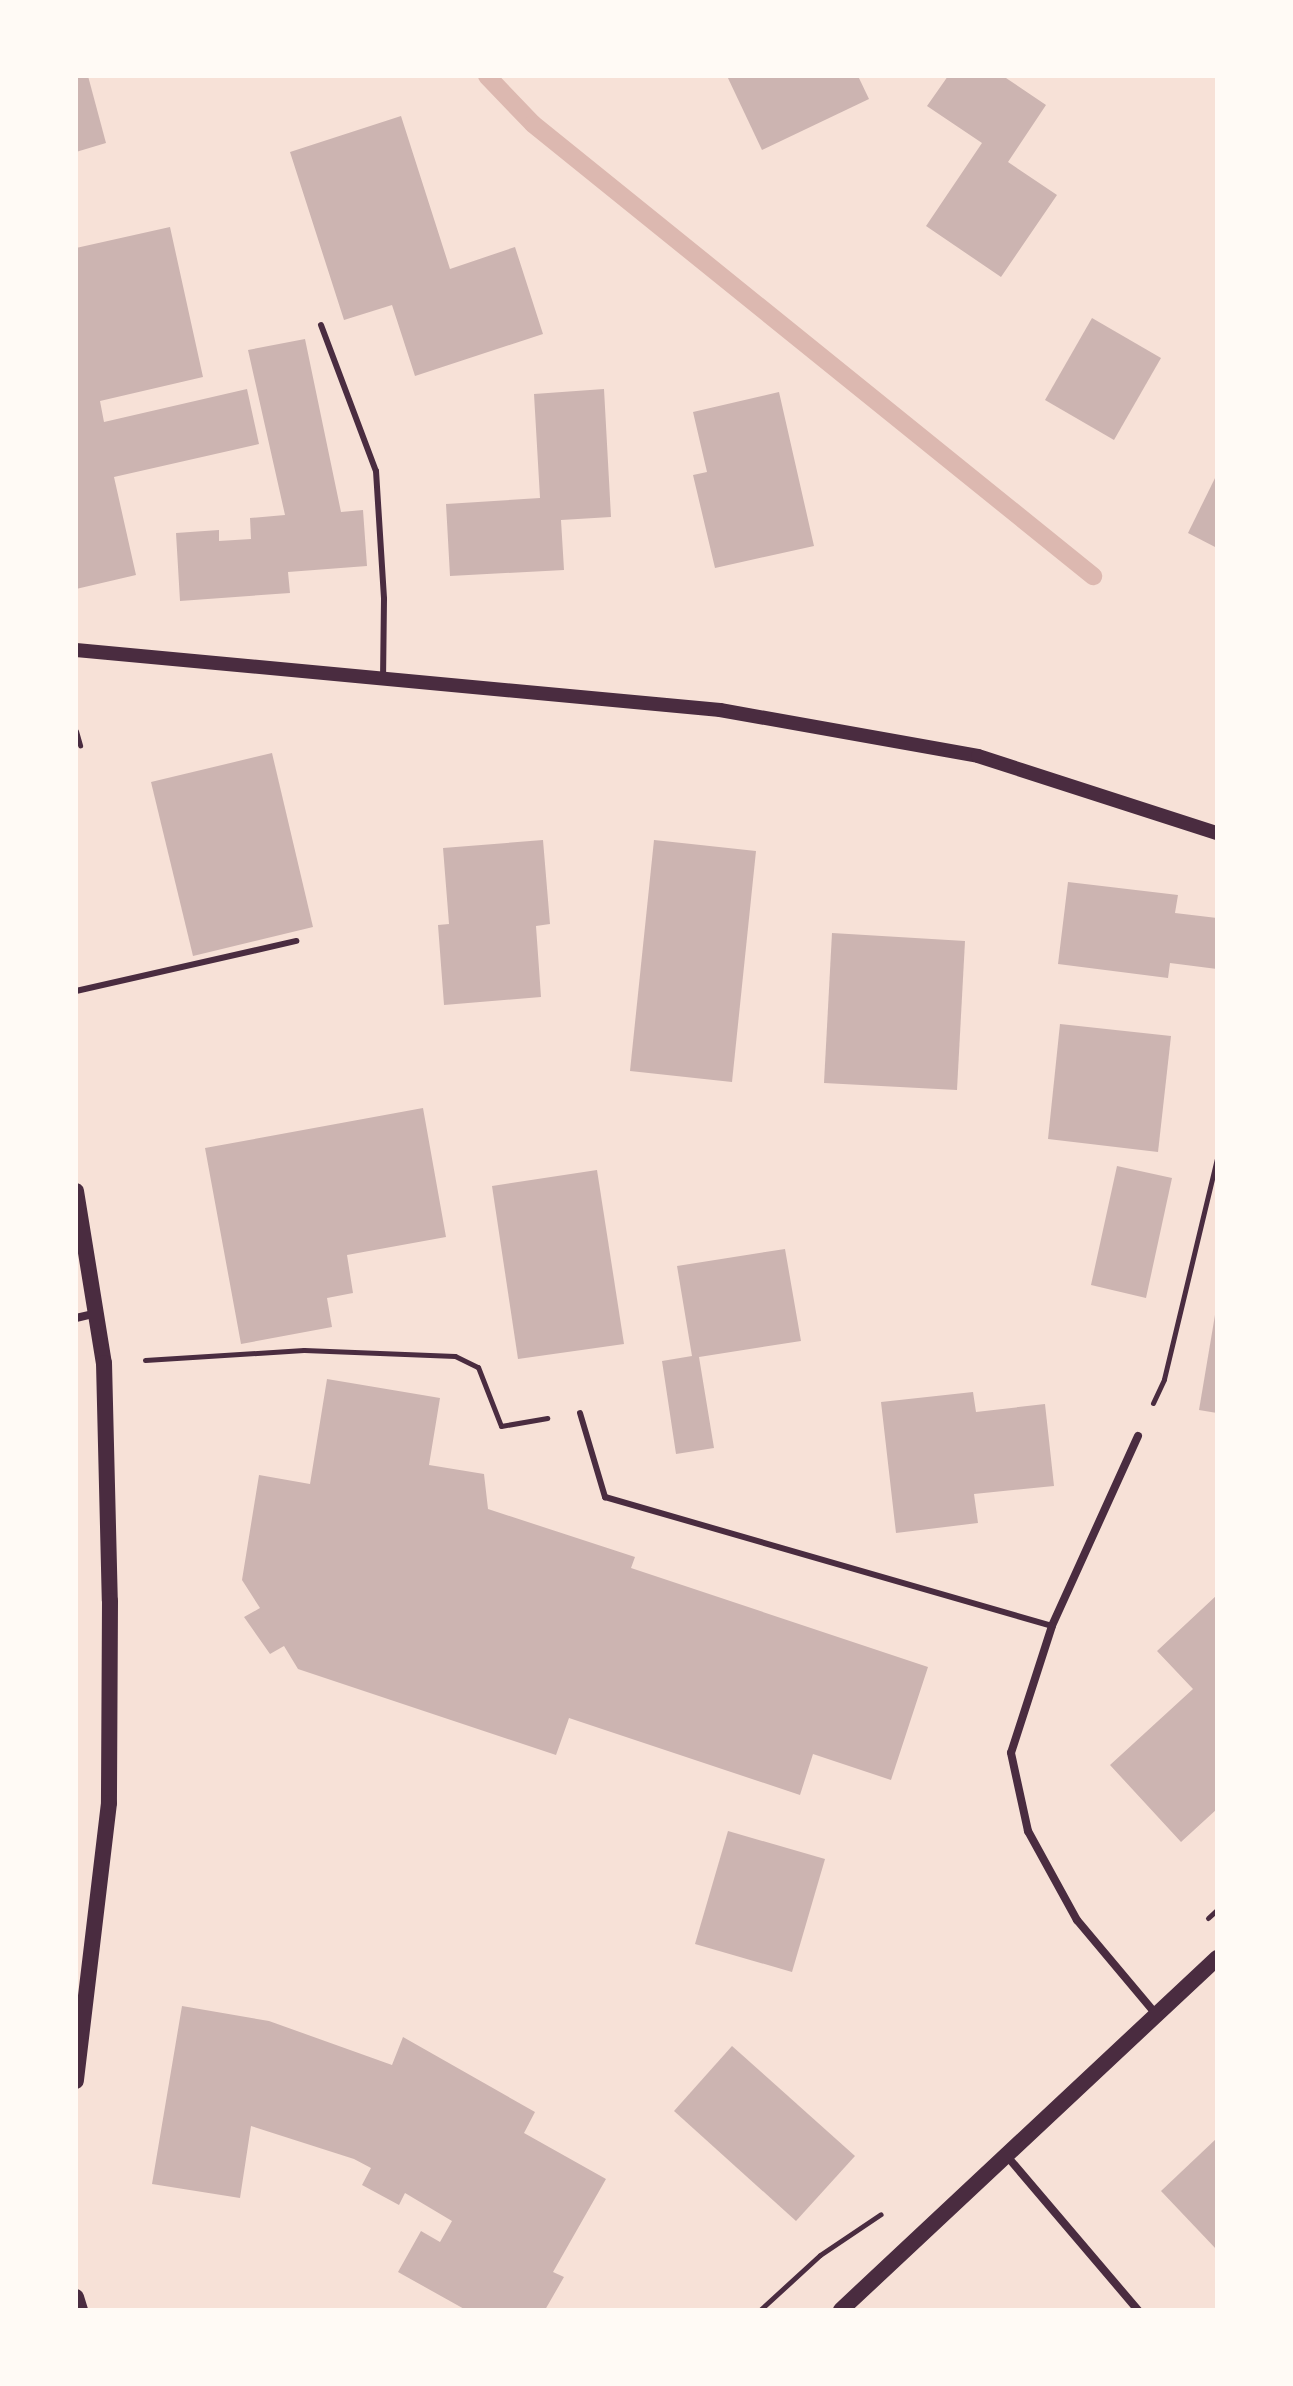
<!DOCTYPE html>
<html>
<head>
<meta charset="utf-8">
<style>
  body { margin:0 }
  #map { position:relative; width:1293px; height:2386px; overflow:hidden; background:#f7e1d7; font-family:"Archivo Narrow",sans-serif }
  div>[style] { position:absolute }
  .stream>* { height:18px; margin:-9px; padding:0 9px; transform-origin:9px; border-radius:9px; background:#dcb8b0 }
  .building>* { inset:0; background:#ccb4b1 }
  .path>* { height:5px; margin:-2.5px; padding:0 2.5px; transform-origin:2.5px; border-radius:2.5px; background:#4a2c40 }
  .service>* { height:6px; margin:-3px; padding:0 3px; transform-origin:3px; border-radius:3px; background:#4a2c40 }
  .minor>* { height:8px; margin:-4px; padding:0 4px; transform-origin:4px; border-radius:4px; background:#4a2c40 }
  .tertiary>* { height:14px; margin:-7px; padding:0 7px; transform-origin:7px; border-radius:7px; background:#4a2c40 }
  .secondary>* { height:16px; margin:-8px; padding:0 8px; transform-origin:8px; border-radius:8px; background:#4a2c40 }
  span { translate:-50% -50%; white-space:nowrap; text-align:center; line-height:1.15; -webkit-text-stroke:6px #fffaf5; paint-order:stroke }
  .frame { position:absolute; inset:0; border:78px solid #fffaf5; pointer-events:none }
</style>
</head>
<body>
<div id="map">
  <div class="stream">
    <div style="left:487px;top:76px;width:66px;rotate:46.2deg"></div>
    <div style="left:533px;top:124px;width:720px;rotate:38.91deg"></div>
  </div>
  <div class="building">
    <div style="clip-path:polygon(76px 76px,88px 76px,106px 143px,76px 152px)"></div>
    <div style="clip-path:polygon(727px 76px,858px 76px,869px 99px,762px 150px)"></div>
    <div style="clip-path:polygon(948px 76px,1003px 76px,1046px 105px,1008px 162px,1057px 195px,1001px 277px,926px 226px,982px 143px,927px 106px)"></div>
    <div style="clip-path:polygon(401px 116px,450px 269px,515px 247px,543px 334px,415px 376px,392px 305px,344px 320px,290px 152px)"></div>
    <div style="clip-path:polygon(170px 227px,203px 377px,100px 401px,104px 422px,247px 389px,259px 444px,114px 477px,136px 575px,76px 589px,76px 248px)"></div>
    <div style="clip-path:polygon(1092px 318px,1161px 358px,1114px 440px,1045px 400px)"></div>
    <div style="clip-path:polygon(305px 339px,341px 512px,363px 510px,367px 566px,288px 572px,290px 593px,180px 601px,176px 533px,219px 530px,219px 541px,251px 539px,250px 518px,285px 515px,248px 350px)"></div>
    <div style="clip-path:polygon(604px 389px,611px 517px,561px 520px,564px 570px,450px 576px,446px 504px,540px 498px,534px 394px)"></div>
    <div style="clip-path:polygon(779px 392px,814px 546px,715px 568px,693px 475px,707px 472px,693px 412px)"></div>
    <div style="clip-path:polygon(1217px 474px,1217px 548px,1188px 533px)"></div>
    <div style="clip-path:polygon(272px 753px,313px 927px,193px 956px,151px 782px)"></div>
    <div style="clip-path:polygon(543px 840px,550px 924px,536px 926px,541px 997px,444px 1005px,438px 925px,449px 924px,443px 848px)"></div>
    <div style="clip-path:polygon(654px 840px,756px 851px,732px 1082px,630px 1071px)"></div>
    <div style="clip-path:polygon(1068px 882px,1178px 895px,1175px 913px,1217px 918px,1217px 969px,1170px 963px,1168px 978px,1058px 964px)"></div>
    <div style="clip-path:polygon(832px 933px,965px 941px,957px 1090px,824px 1083px)"></div>
    <div style="clip-path:polygon(1060px 1024px,1171px 1036px,1158px 1152px,1048px 1139px)"></div>
    <div style="clip-path:polygon(423px 1108px,446px 1237px,347px 1255px,353px 1293px,327px 1298px,332px 1327px,241px 1344px,205px 1148px)"></div>
    <div style="clip-path:polygon(1117px 1166px,1172px 1178px,1146px 1298px,1091px 1285px)"></div>
    <div style="clip-path:polygon(597px 1170px,624px 1344px,518px 1359px,492px 1186px)"></div>
    <div style="clip-path:polygon(785px 1249px,801px 1341px,699px 1357px,714px 1448px,676px 1454px,662px 1361px,692px 1356px,677px 1266px)"></div>
    <div style="clip-path:polygon(1215px 1315px,1217px 1315px,1217px 1413px,1199px 1410px)"></div>
    <div style="clip-path:polygon(327px 1379px,440px 1398px,429px 1465px,484px 1474px,488px 1509px,635px 1557px,631px 1568px,928px 1667px,891px 1780px,813px 1754px,800px 1795px,569px 1718px,556px 1755px,298px 1669px,284px 1646px,270px 1654px,244px 1617px,260px 1608px,242px 1580px,259px 1475px,310px 1484px)"></div>
    <div style="clip-path:polygon(973px 1392px,976px 1412px,1045px 1404px,1054px 1486px,974px 1494px,978px 1523px,896px 1533px,881px 1402px)"></div>
    <div style="clip-path:polygon(1217px 1595px,1217px 1809px,1181px 1842px,1110px 1765px,1193px 1689px,1157px 1651px)"></div>
    <div style="clip-path:polygon(728px 1831px,825px 1859px,792px 1972px,695px 1944px)"></div>
    <div style="clip-path:polygon(182px 2006px,269px 2021px,392px 2065px,403px 2037px,535px 2112px,524px 2133px,606px 2179px,553px 2272px,564px 2277px,545px 2310px,466px 2310px,398px 2272px,421px 2231px,440px 2242px,452px 2221px,405px 2193px,399px 2205px,362px 2185px,371px 2168px,354px 2159px,251px 2126px,240px 2198px,152px 2184px)"></div>
    <div style="clip-path:polygon(732px 2046px,855px 2156px,796px 2221px,674px 2111px)"></div>
    <div style="clip-path:polygon(1217px 2138px,1217px 2250px,1161px 2191px)"></div>
  </div>
  <div class="path">
    <div style="left:76px;top:731px;width:15px;rotate:74deg"></div>
    <div style="left:145px;top:1360px;width:159px;rotate:-3.6deg"></div>
    <div style="left:304px;top:1350px;width:151px;rotate:2.3deg"></div>
    <div style="left:455px;top:1356px;width:25px;rotate:26deg"></div>
    <div style="left:478px;top:1367px;width:63px;rotate:68.7deg"></div>
    <div style="left:501px;top:1426px;width:47px;rotate:-9.9deg"></div>
    <div style="left:1153px;top:1403px;width:26px;rotate:-65deg"></div>
    <div style="left:1164px;top:1379px;width:226px;rotate:-76.5deg"></div>
    <div style="left:1208px;top:1918px;width:12px;rotate:-42deg"></div>
    <div style="left:760px;top:2310px;width:81px;rotate:-42.5deg"></div>
    <div style="left:820px;top:2255px;width:73px;rotate:-33.9deg"></div>
  </div>
  <div class="service">
    <div style="left:321px;top:325px;width:156px;rotate:69.4deg"></div>
    <div style="left:376px;top:471px;width:128px;rotate:86.4deg"></div>
    <div style="left:384px;top:599px;width:77px;rotate:90.7deg"></div>
    <div style="left:76px;top:991px;width:226px;rotate:-12.8deg"></div>
    <div style="left:580px;top:1413px;width:88px;rotate:73.4deg"></div>
    <div style="left:605px;top:1497px;width:465px;rotate:16.1deg"></div>
  </div>
  <div class="minor">
    <div style="left:76px;top:1318px;width:18px;rotate:-13deg"></div>
    <div style="left:1138px;top:1436px;width:209px;rotate:114.4deg"></div>
    <div style="left:1052px;top:1626px;width:133px;rotate:107.9deg"></div>
    <div style="left:1011px;top:1753px;width:80px;rotate:77.7deg"></div>
    <div style="left:1028px;top:1831px;width:102px;rotate:61.2deg"></div>
    <div style="left:1077px;top:1920px;width:123px;rotate:50deg"></div>
    <div style="left:1006px;top:2155px;width:204px;rotate:49.6deg"></div>
  </div>
  <div class="tertiary">
    <div style="left:76px;top:650px;width:647px;rotate:5.32deg"></div>
    <div style="left:720px;top:710px;width:262px;rotate:10.1deg"></div>
    <div style="left:978px;top:756px;width:251px;rotate:17.9deg"></div>
  </div>
  <div class="secondary">
    <div style="left:76px;top:1191px;width:174px;rotate:80.8deg"></div>
    <div style="left:104px;top:1363px;width:238px;rotate:88.6deg"></div>
    <div style="left:110px;top:1601px;width:202px;rotate:90.3deg"></div>
    <div style="left:109px;top:1803px;width:280px;rotate:96.8deg"></div>
    <div style="left:76px;top:2297px;width:14px;rotate:73deg"></div>
    <div style="left:841px;top:2310px;width:515px;rotate:-43.11deg"></div>
  </div>
  <div class="frame"></div>
</div>
</body>
</html>
